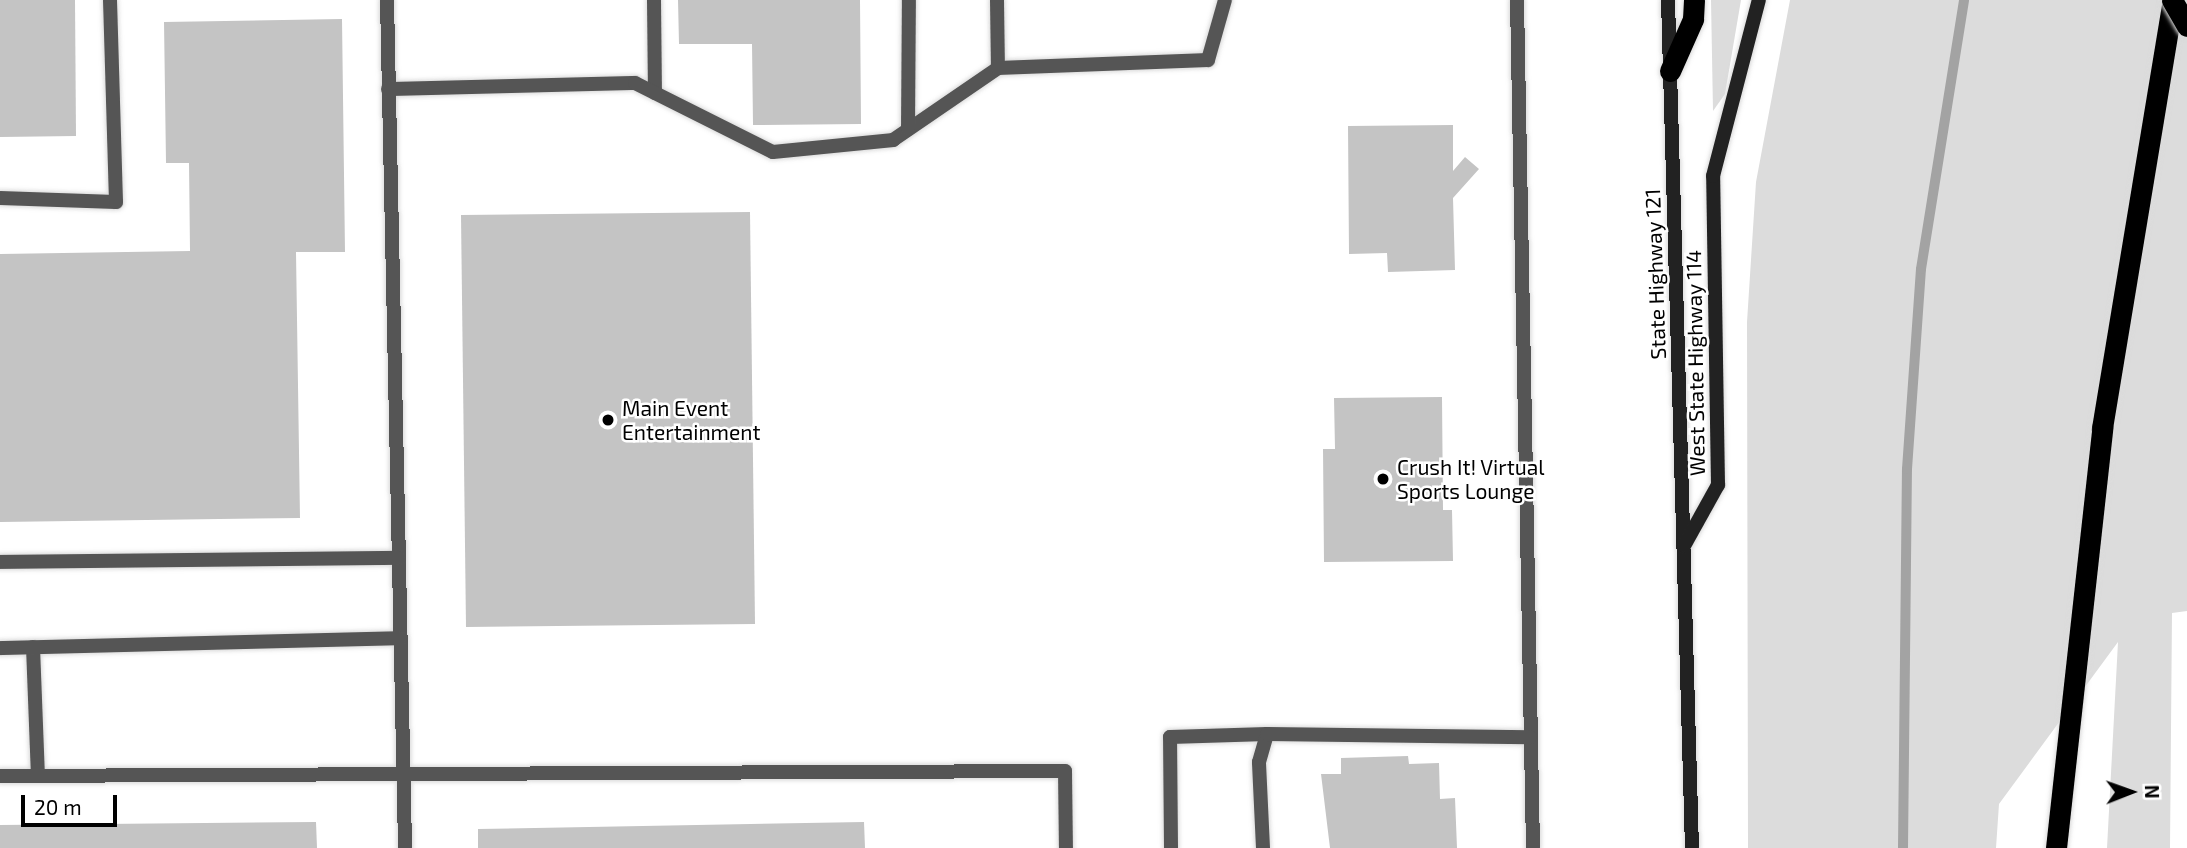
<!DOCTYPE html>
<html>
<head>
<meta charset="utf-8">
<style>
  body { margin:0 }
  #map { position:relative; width:2187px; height:848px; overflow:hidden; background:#fff; font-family:"Exo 2",sans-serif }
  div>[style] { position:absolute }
  .green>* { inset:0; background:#dcdcdc }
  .stream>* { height:10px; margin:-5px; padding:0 5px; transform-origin:5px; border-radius:5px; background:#a3a3a3 }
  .building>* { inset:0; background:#c4c4c4 }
  .roads { filter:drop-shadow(0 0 2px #dbdbdb) drop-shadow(0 0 2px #dbdbdb) }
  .service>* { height:14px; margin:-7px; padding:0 7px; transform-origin:7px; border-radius:7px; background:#555 }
  .secondary>* { height:14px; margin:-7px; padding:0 7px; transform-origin:7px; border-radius:7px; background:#222 }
  .motorway>* { height:21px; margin:-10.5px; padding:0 10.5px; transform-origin:10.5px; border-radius:10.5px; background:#000 }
  .bridges { filter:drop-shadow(0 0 2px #dbdbdb) drop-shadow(0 0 2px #dbdbdb) }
  .motorway-bridge>* { height:21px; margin:-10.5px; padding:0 10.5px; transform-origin:10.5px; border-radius:10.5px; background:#000 }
  .dots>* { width:19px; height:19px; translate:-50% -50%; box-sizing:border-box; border:4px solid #fff; border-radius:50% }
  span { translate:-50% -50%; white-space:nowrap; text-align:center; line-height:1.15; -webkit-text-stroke:5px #fff; paint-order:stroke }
  .street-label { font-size:21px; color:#000 }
  .poi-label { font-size:21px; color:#000 }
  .left { translate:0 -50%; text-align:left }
  .north { position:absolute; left:2096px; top:757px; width:70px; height:70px; -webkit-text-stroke:5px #fff; paint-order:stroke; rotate:89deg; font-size:19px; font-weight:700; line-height:28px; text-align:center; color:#000 }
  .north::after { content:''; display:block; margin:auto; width:24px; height:32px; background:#000; clip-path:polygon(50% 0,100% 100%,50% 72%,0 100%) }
  .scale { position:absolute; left:21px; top:795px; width:96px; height:32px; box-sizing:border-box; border:4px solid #000; border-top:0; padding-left:9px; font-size:21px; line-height:24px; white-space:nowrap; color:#000; -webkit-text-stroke:5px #fff; paint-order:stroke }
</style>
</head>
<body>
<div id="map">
  <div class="green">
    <div style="clip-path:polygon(1711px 0,1741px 0,1725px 94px,1713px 111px)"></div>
    <div style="clip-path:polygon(1790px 0,2187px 0,2187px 611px,2172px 613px,2170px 848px,2107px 848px,2118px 642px,1999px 804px,1996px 848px,1748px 848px,1747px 322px,1756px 182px)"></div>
  </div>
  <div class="stream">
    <div style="left:1903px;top:848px;width:379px;rotate:-89.4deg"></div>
    <div style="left:1907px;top:469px;width:200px;rotate:-86deg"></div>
    <div style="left:1921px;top:269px;width:272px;rotate:-80.9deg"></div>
  </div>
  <div class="building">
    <div style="clip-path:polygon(0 0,75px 0,76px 136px,0 137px)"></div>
    <div style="clip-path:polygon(678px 0,860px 0,861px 124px,753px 125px,752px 44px,679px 44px)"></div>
    <div style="clip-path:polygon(342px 19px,345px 252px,296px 252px,300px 518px,0 522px,0 254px,190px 251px,189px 163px,166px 163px,164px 22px)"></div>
    <div style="clip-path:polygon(1453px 125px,1453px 171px,1465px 157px,1479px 169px,1453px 198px,1455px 270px,1388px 272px,1387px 253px,1349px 254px,1348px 126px)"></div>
    <div style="clip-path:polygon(750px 212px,755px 624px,466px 627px,461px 215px)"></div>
    <div style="clip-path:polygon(1442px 397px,1443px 510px,1452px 510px,1453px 561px,1324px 562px,1323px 449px,1335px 449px,1334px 398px)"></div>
    <div style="clip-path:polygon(1408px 756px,1409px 764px,1439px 763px,1440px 799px,1455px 798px,1457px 848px,1330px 848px,1321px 774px,1341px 774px,1341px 758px)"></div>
    <div style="clip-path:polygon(316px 822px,317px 848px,0 848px,0 825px)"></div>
    <div style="clip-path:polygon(864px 822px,865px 848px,478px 848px,478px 829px)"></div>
  </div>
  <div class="roads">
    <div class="service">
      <div style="left:387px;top:0;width:848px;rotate:88.78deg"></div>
      <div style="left:654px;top:0;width:93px;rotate:89.4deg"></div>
      <div style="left:997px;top:0;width:68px;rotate:89.2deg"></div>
      <div style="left:1517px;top:0;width:848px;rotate:88.92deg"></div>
      <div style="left:388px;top:89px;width:247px;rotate:-1.4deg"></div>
      <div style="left:635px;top:83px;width:154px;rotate:26.6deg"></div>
      <div style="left:773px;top:152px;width:121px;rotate:-5.7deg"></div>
      <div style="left:893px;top:140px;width:127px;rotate:-34.4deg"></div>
      <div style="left:998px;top:68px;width:210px;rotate:-2.2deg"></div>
      <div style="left:1208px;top:60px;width:62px;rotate:-74.2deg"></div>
      <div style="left:908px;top:129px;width:129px;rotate:-89.6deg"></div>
      <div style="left:0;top:198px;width:116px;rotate:2deg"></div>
      <div style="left:116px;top:202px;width:202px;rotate:-91.7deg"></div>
      <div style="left:0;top:562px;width:399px;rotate:-0.6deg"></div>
      <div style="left:33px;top:647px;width:128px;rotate:87.8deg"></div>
      <div style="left:0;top:648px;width:400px;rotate:-1.4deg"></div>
      <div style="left:0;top:776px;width:1065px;rotate:-0.27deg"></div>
      <div style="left:1065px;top:771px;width:77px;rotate:89.3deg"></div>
      <div style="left:1171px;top:848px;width:111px;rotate:-90.5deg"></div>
      <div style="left:1170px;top:737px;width:97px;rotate:-1.8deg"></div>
      <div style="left:1263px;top:848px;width:86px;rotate:-92.7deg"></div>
      <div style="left:1259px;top:762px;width:29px;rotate:-74deg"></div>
      <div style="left:1267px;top:734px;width:263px;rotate:0.7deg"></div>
    </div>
    <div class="secondary">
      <div style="left:1668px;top:0;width:848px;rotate:88.38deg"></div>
      <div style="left:1684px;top:546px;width:70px;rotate:-60.9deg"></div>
      <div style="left:1718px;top:485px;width:309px;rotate:-90.9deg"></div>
      <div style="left:1713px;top:176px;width:182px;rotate:-75.4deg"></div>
    </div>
    <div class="motorway">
      <div style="left:1670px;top:71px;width:57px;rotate:-66.1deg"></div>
      <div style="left:1693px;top:19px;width:19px;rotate:-87deg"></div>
      <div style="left:2056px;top:848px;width:423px;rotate:-83.7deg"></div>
      <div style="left:2102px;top:428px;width:434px;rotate:-80.6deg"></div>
    </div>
  </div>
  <div class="bridges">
    <div class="motorway-bridge">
      <div style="left:2172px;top:0;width:30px;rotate:60deg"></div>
    </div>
  </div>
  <div class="dots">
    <div style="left:608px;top:420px;background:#000"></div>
    <div style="left:1383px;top:479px;background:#000"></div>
  </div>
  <div class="street-label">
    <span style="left:1655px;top:274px;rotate:-92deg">State Highway 121</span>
    <span style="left:1695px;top:363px;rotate:-91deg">West State Highway 114</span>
  </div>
  <div class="poi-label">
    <span class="left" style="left:622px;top:420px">Main Event<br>Entertainment</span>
    <span class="left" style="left:1397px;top:479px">Crush It! Virtual<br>Sports Lounge</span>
  </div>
  <div class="north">N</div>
  <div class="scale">20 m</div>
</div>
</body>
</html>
